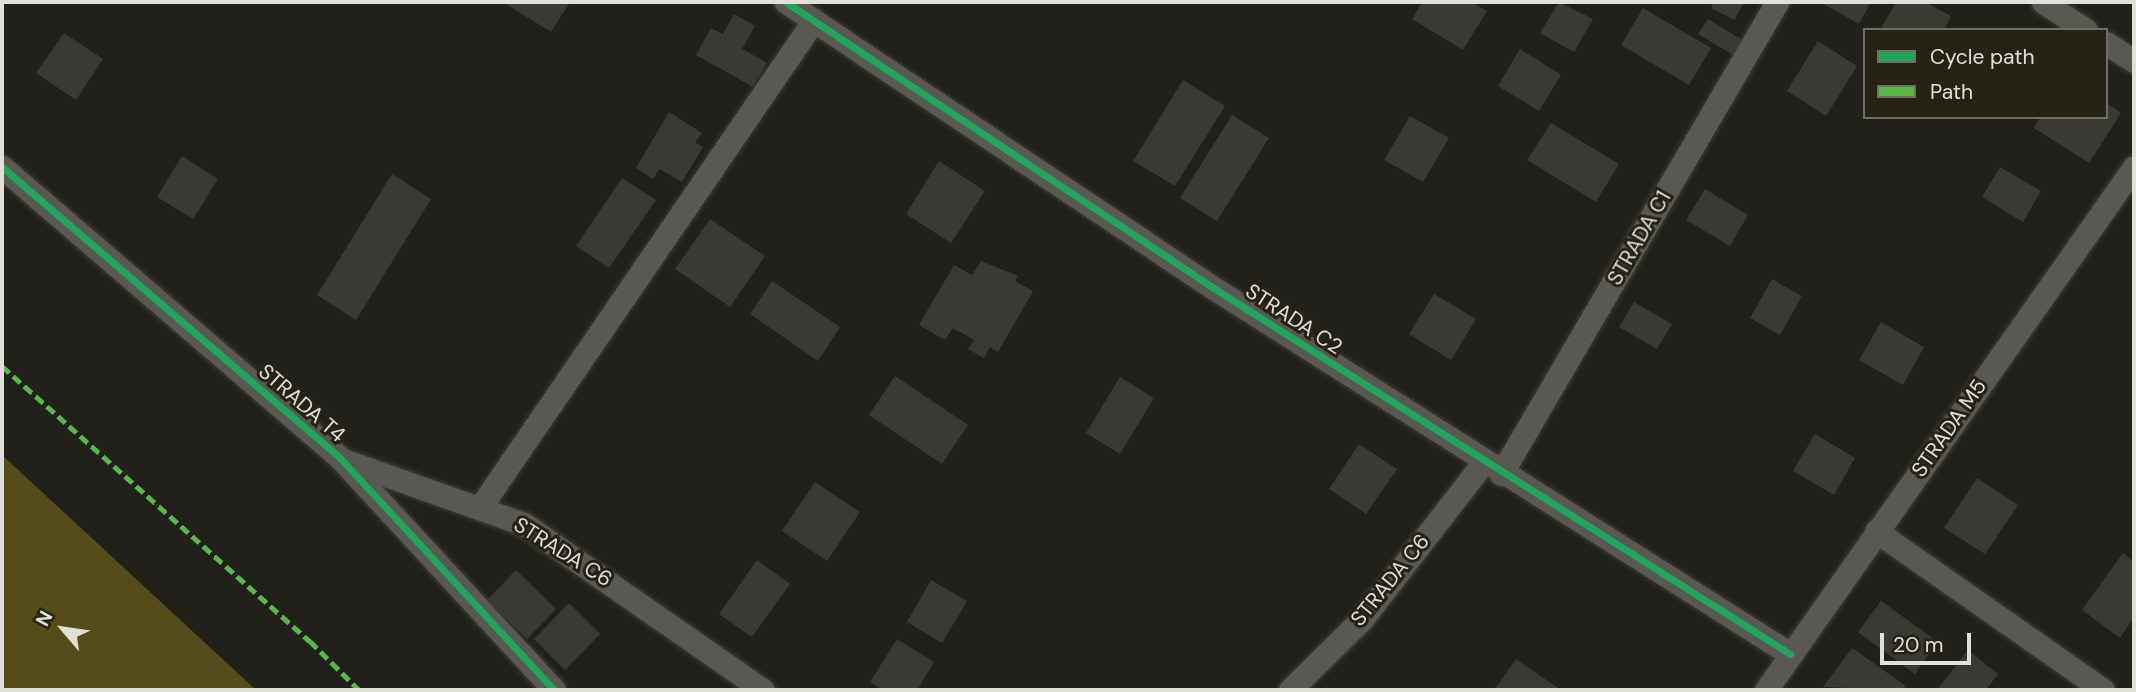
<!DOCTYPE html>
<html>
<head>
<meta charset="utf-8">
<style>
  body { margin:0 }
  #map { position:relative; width:2136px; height:692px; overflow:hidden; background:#22201a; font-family:"DM Sans",sans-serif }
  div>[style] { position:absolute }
  .water>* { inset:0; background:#544d1a }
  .building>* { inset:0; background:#3a3933 }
  .roads { filter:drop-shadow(0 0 2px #3e3d38) drop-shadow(0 0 2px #3e3d38) }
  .minor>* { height:23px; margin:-11.5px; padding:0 11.5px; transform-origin:11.5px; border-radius:11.5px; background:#595853 }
  .quiet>* { height:5px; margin-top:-2.5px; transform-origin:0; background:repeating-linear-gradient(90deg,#58b947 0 10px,transparent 0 15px) }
  .cycleway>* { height:7px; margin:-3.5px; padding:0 3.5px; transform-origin:3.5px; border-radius:3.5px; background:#20a55d }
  span { translate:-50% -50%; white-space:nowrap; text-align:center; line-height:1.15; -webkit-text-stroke:6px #252316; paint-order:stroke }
  .street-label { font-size:21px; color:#e1e0d8 }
  .frame { position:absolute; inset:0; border:4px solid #e1e0d8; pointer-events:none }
  .legend { position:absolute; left:1863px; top:28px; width:245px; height:91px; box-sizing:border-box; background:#252316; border:2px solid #706f64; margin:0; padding:9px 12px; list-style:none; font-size:21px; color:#e1e0d8 }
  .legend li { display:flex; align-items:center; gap:14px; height:35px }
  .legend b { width:35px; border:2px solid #706f64 }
  .north { position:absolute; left:28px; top:594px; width:70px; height:70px; -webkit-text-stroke:5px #252316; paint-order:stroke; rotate:299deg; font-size:19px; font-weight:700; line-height:28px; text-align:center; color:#e1e0d8 }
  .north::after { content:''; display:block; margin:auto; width:24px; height:32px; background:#e1e0d8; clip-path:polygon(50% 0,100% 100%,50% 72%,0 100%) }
  .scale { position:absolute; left:1880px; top:633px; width:91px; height:32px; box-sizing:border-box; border:4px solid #e1e0d8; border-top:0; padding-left:9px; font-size:21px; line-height:24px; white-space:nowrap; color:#e1e0d8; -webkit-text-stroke:5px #252316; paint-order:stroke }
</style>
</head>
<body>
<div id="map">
  <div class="water">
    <div style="clip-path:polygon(2px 455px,256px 690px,2px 690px)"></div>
  </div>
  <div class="building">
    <div style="clip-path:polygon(503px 2px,570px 2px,551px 32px)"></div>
    <div style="clip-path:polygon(1422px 2px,1472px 2px,1487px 11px,1463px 50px,1412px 19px)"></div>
    <div style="clip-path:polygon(1559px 2px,1593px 19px,1574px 52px,1540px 33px)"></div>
    <div style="clip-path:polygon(1714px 2px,1741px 2px,1744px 3px,1734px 20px,1711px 8px)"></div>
    <div style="clip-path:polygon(1820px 2px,1871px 2px,1859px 24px)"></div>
    <div style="clip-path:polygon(1896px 2px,1925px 2px,1951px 16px,1944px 30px,1880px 30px)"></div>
    <div style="clip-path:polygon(1643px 8px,1711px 48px,1689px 85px,1621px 45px)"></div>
    <div style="clip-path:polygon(734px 14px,755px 26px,742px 49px,767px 63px,753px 87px,696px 55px,711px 28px,723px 34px)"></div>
    <div style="clip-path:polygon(1708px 19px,1744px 41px,1735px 56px,1698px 34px)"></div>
    <div style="clip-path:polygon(64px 33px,103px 59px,76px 100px,36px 73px)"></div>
    <div style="clip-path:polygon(1818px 41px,1857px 66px,1826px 116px,1787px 91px)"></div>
    <div style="clip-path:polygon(1520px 49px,1561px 75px,1539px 111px,1498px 86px)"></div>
    <div style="clip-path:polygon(1183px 80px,1225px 106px,1175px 186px,1133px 161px)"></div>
    <div style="clip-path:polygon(2106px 103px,2121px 113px,2089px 163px,2034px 128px,2040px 117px,2106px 117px)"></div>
    <div style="clip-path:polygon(669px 112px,702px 133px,695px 142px,703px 147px,682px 182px,659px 169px,653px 179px,636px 168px)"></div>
    <div style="clip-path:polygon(1232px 115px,1269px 138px,1217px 221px,1180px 198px)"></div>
    <div style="clip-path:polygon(1410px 116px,1449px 138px,1423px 182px,1384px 160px)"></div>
    <div style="clip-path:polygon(1551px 123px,1619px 164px,1596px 202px,1527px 160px)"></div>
    <div style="clip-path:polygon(182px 156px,218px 179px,193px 219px,157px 197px)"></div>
    <div style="clip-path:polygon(939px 161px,985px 191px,951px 243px,906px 214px)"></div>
    <div style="clip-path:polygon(2000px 167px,2041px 191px,2023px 222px,1982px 197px)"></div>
    <div style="clip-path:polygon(392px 174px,431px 199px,356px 320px,317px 295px)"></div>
    <div style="clip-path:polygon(622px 178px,656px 200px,609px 268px,576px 246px)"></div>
    <div style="clip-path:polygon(1705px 189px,1748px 215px,1730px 246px,1686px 220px)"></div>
    <div style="clip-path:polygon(710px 219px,765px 256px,730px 307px,675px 269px)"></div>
    <div style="clip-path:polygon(981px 261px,1018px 276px,1015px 281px,1033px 291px,998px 352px,990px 347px,984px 358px,968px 349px,974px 340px,953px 328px,945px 340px,919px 325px,954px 265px,972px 275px)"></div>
    <div style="clip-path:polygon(1772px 279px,1802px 296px,1780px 335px,1750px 318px)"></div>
    <div style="clip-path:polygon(772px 281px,840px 327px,818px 361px,750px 314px)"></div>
    <div style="clip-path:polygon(1434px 294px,1476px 319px,1451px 360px,1409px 334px)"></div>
    <div style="clip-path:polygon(1634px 302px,1672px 324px,1657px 349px,1619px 327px)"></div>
    <div style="clip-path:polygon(1881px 322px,1924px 347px,1903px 385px,1859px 360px)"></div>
    <div style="clip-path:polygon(895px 376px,968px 425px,942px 464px,869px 415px)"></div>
    <div style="clip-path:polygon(1120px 377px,1154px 398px,1120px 454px,1086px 433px)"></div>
    <div style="clip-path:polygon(1815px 434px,1855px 458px,1834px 495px,1793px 471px)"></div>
    <div style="clip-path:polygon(1359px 444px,1397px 469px,1366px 514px,1329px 489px)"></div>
    <div style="clip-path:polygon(1977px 478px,2018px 505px,1985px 554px,1944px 528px)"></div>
    <div style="clip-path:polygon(815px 482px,860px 512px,827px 561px,782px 531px)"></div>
    <div style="clip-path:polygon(2123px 553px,2134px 562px,2134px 617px,2120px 638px,2082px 610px)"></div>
    <div style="clip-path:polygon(757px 560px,790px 584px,752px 637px,719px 614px)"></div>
    <div style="clip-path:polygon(516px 570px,556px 609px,527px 639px,487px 600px)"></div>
    <div style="clip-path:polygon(931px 580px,967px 601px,942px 643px,907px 622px)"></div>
    <div style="clip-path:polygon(1881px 601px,1938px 642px,1915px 674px,1858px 632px)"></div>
    <div style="clip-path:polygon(569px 603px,600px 634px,565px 670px,534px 639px)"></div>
    <div style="clip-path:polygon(897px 639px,934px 662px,917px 690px,882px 690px,870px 682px)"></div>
    <div style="clip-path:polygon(1852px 648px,1906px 686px,1902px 690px,1823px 687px)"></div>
    <div style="clip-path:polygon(1968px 650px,1998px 674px,1986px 690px,1937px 690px)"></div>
    <div style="clip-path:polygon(1516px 659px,1561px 690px,1494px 690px)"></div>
  </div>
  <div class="roads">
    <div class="minor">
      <div style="left:786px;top:2px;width:513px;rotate:33.78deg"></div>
      <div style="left:1212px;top:287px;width:685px;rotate:32.41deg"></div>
      <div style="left:2043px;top:2px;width:51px;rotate:33.1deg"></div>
      <div style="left:2106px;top:43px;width:33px;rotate:33deg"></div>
      <div style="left:2px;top:167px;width:447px;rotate:40.7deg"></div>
      <div style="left:341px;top:459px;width:314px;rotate:47.3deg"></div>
      <div style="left:343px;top:460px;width:192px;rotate:19.5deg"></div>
      <div style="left:524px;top:524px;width:291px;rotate:34.8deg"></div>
      <div style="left:1501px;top:474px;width:547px;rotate:-59.68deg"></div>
      <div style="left:481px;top:506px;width:589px;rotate:-55.58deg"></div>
      <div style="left:1876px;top:531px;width:277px;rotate:35deg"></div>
      <div style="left:1290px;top:690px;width:101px;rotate:-44.6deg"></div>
      <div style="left:1362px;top:619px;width:197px;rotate:-52.2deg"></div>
      <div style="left:1766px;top:690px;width:639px;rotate:-54.87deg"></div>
    </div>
  </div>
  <div class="quiet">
    <div style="left:2px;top:366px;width:413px;rotate:41.8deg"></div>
    <div style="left:310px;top:641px;width:69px;rotate:45deg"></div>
  </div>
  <div class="cycleway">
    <div style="left:786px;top:2px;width:513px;rotate:33.78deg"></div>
    <div style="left:1212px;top:287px;width:685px;rotate:32.41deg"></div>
    <div style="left:2px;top:167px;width:447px;rotate:40.7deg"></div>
    <div style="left:341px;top:459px;width:314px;rotate:47.3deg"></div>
  </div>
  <div class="street-label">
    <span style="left:1639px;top:238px;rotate:-60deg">STRADA C1</span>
    <span style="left:1294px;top:319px;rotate:33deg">STRADA C2</span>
    <span style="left:302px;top:403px;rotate:41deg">STRADA T4</span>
    <span style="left:1949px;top:428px;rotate:-55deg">STRADA M5</span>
    <span style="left:563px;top:552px;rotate:32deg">STRADA C6</span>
    <span style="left:1390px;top:580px;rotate:-51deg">STRADA C6</span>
  </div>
  <div class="frame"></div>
  <ul class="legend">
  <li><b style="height:9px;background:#20a55d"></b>Cycle path</li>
  <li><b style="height:9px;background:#58b947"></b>Path</li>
  </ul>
  <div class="north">N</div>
  <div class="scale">20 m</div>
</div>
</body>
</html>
